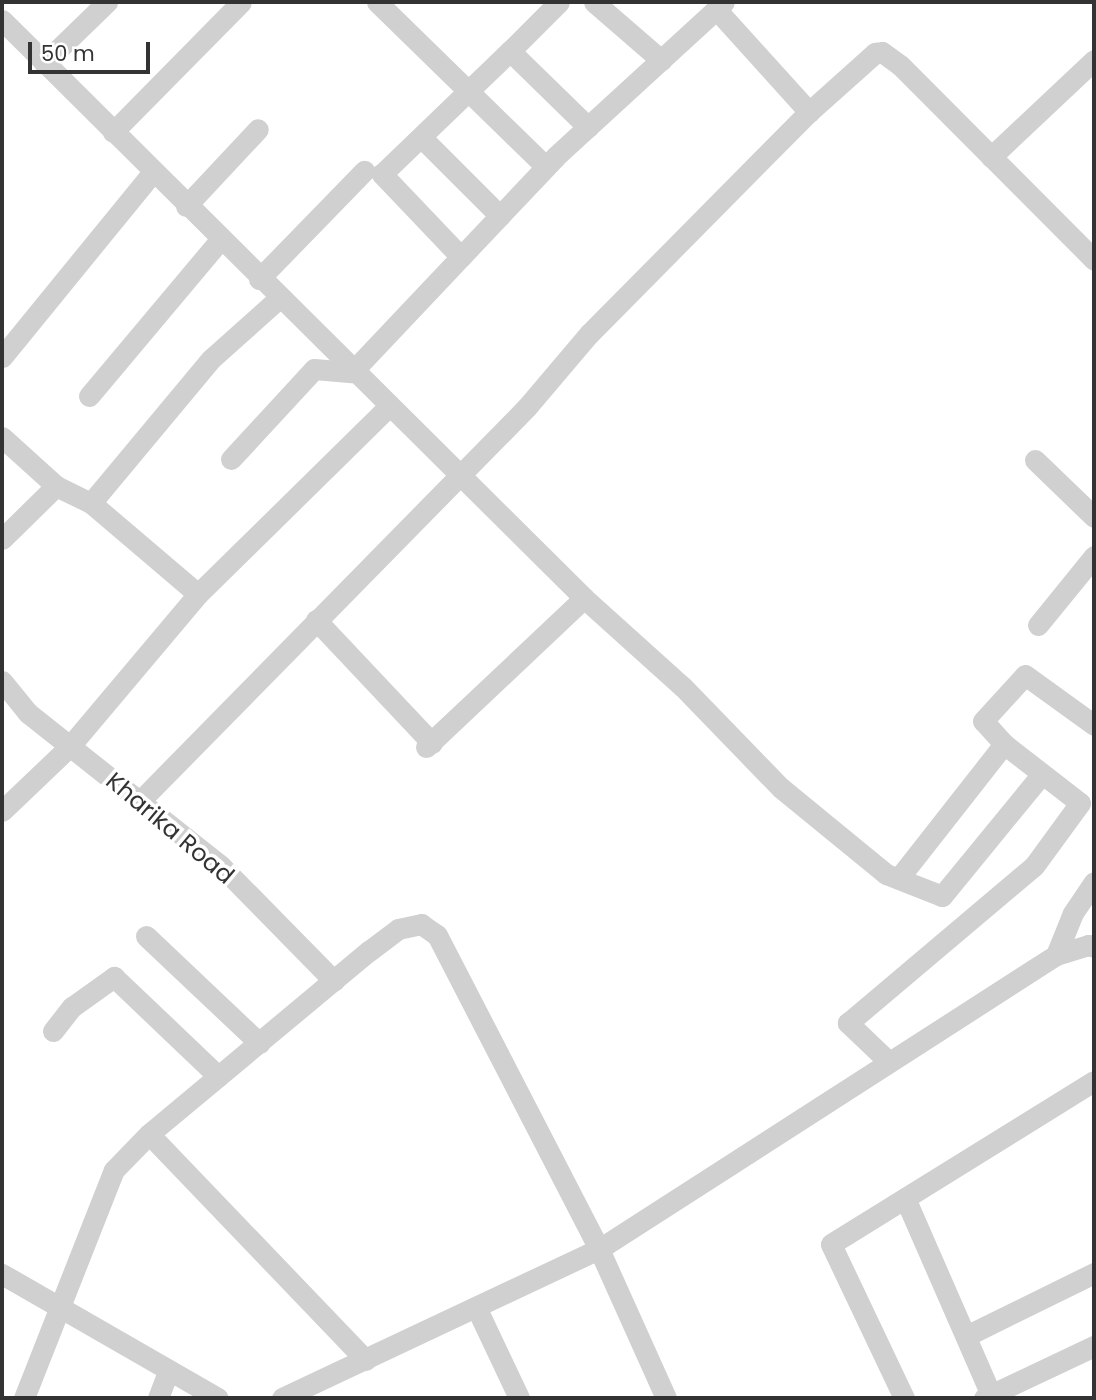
<!DOCTYPE html>
<html>
<head>
<meta charset="utf-8">
<style>
  body { margin:0 }
  #map { position:relative; width:1096px; height:1400px; overflow:hidden; background:#fff; font-family:Poppins,sans-serif }
  div>[style] { position:absolute }
  .minor>* { height:21px; margin:-10.5px; padding:0 10.5px; transform-origin:10.5px; border-radius:10.5px; background:#d0d0d0 }
  span { translate:-50% -50%; white-space:nowrap; text-align:center; line-height:1.15; -webkit-text-stroke:7px #fff; paint-order:stroke }
  .street-label { font-size:24px; color:#333 }
  .frame { position:absolute; inset:0; border:4px solid #333; pointer-events:none }
  .scale { position:absolute; left:28px; top:42px; width:122px; height:32px; box-sizing:border-box; border:4px solid #333; border-top:0; padding-left:9px; font-size:21px; line-height:24px; white-space:nowrap; color:#333; -webkit-text-stroke:5px #fff; paint-order:stroke }
</style>
</head>
<body>
<div id="map">
  <div class="minor">
    <div style="left:377px;top:2px;width:236px;rotate:44.3deg"></div>
    <div style="left:594px;top:2px;width:89px;rotate:40.9deg"></div>
    <div style="left:716px;top:9px;width:139px;rotate:47.9deg"></div>
    <div style="left:2px;top:20px;width:820px;rotate:44.8deg"></div>
    <div style="left:584px;top:598px;width:133px;rotate:42deg"></div>
    <div style="left:683px;top:687px;width:141px;rotate:45.9deg"></div>
    <div style="left:781px;top:788px;width:136px;rotate:39.3deg"></div>
    <div style="left:886px;top:874px;width:60px;rotate:21.4deg"></div>
    <div style="left:942px;top:896px;width:156px;rotate:-50.7deg"></div>
    <div style="left:510px;top:51px;width:69px;rotate:-45deg"></div>
    <div style="left:44px;top:63px;width:88px;rotate:-44.1deg"></div>
    <div style="left:113px;top:132px;width:182px;rotate:-45.4deg"></div>
    <div style="left:422px;top:138px;width:110px;rotate:45deg"></div>
    <div style="left:991px;top:157px;width:141px;rotate:-43.3deg"></div>
    <div style="left:186px;top:206px;width:105px;rotate:-46.9deg"></div>
    <div style="left:461px;top:257px;width:115px;rotate:-133.6deg"></div>
    <div style="left:382px;top:174px;width:178px;rotate:-43.9deg"></div>
    <div style="left:510px;top:51px;width:109px;rotate:44.3deg"></div>
    <div style="left:259px;top:279px;width:151px;rotate:-45.8deg"></div>
    <div style="left:2px;top:357px;width:239px;rotate:-50.8deg"></div>
    <div style="left:89px;top:396px;width:204px;rotate:-50deg"></div>
    <div style="left:2px;top:437px;width:73px;rotate:42.2deg"></div>
    <div style="left:56px;top:486px;width:39px;rotate:26deg"></div>
    <div style="left:91px;top:503px;width:140px;rotate:40.4deg"></div>
    <div style="left:198px;top:594px;width:199px;rotate:130.1deg"></div>
    <div style="left:70px;top:746px;width:94px;rotate:136.3deg"></div>
    <div style="left:231px;top:459px;width:122px;rotate:-47.3deg"></div>
    <div style="left:314px;top:369px;width:38px;rotate:5deg"></div>
    <div style="left:352px;top:372px;width:296px;rotate:-46.6deg"></div>
    <div style="left:555px;top:157px;width:229px;rotate:-42.5deg"></div>
    <div style="left:1035px;top:460px;width:82px;rotate:44deg"></div>
    <div style="left:91px;top:503px;width:187px;rotate:-50.2deg"></div>
    <div style="left:211px;top:359px;width:90px;rotate:-41.8deg"></div>
    <div style="left:2px;top:539px;width:76px;rotate:-44.5deg"></div>
    <div style="left:198px;top:594px;width:267px;rotate:-44.5deg"></div>
    <div style="left:316px;top:620px;width:169px;rotate:46.7deg"></div>
    <div style="left:1038px;top:625px;width:89px;rotate:-50.9deg"></div>
    <div style="left:2px;top:681px;width:41px;rotate:50.9deg"></div>
    <div style="left:28px;top:713px;width:246px;rotate:38.4deg"></div>
    <div style="left:221px;top:866px;width:161px;rotate:45.5deg"></div>
    <div style="left:1004px;top:744px;width:31px;rotate:-132deg"></div>
    <div style="left:983px;top:721px;width:62px;rotate:-47.6deg"></div>
    <div style="left:1025px;top:675px;width:85px;rotate:35.9deg"></div>
    <div style="left:426px;top:747px;width:217px;rotate:-43.3deg"></div>
    <div style="left:140px;top:801px;width:552px;rotate:-45.51deg"></div>
    <div style="left:527px;top:407px;width:96px;rotate:-49.7deg"></div>
    <div style="left:589px;top:334px;width:313px;rotate:-45.3deg"></div>
    <div style="left:809px;top:112px;width:89px;rotate:-41.8deg"></div>
    <div style="left:875px;top:53px;width:7px;rotate:-8deg"></div>
    <div style="left:882px;top:52px;width:22px;rotate:36deg"></div>
    <div style="left:900px;top:65px;width:275px;rotate:45.1deg"></div>
    <div style="left:146px;top:936px;width:156px;rotate:43.4deg"></div>
    <div style="left:1056px;top:955px;width:45px;rotate:-68deg"></div>
    <div style="left:1073px;top:913px;width:37px;rotate:-56deg"></div>
    <div style="left:53px;top:1031px;width:31px;rotate:-52deg"></div>
    <div style="left:72px;top:1007px;width:52px;rotate:-35.5deg"></div>
    <div style="left:114px;top:977px;width:144px;rotate:43.6deg"></div>
    <div style="left:889px;top:1062px;width:57px;rotate:-136.4deg"></div>
    <div style="left:848px;top:1023px;width:243px;rotate:-40.2deg"></div>
    <div style="left:1034px;top:866px;width:78px;rotate:-53.9deg"></div>
    <div style="left:1080px;top:803px;width:96px;rotate:-142.2deg"></div>
    <div style="left:1004px;top:744px;width:170px;rotate:128.1deg"></div>
    <div style="left:149px;top:1134px;width:313px;rotate:46.2deg"></div>
    <div style="left:905px;top:1198px;width:215px;rotate:66.4deg"></div>
    <div style="left:2px;top:1274px;width:249px;rotate:29.9deg"></div>
    <div style="left:477px;top:1309px;width:98px;rotate:64.7deg"></div>
    <div style="left:966px;top:1336px;width:143px;rotate:-26.2deg"></div>
    <div style="left:24px;top:1398px;width:245px;rotate:-68.5deg"></div>
    <div style="left:114px;top:1170px;width:50px;rotate:-45.8deg"></div>
    <div style="left:149px;top:1134px;width:286px;rotate:-39.8deg"></div>
    <div style="left:369px;top:951px;width:36px;rotate:-37deg"></div>
    <div style="left:398px;top:929px;width:24px;rotate:-12deg"></div>
    <div style="left:421px;top:924px;width:19px;rotate:35deg"></div>
    <div style="left:437px;top:935px;width:353px;rotate:62.7deg"></div>
    <div style="left:599px;top:1249px;width:163px;rotate:65.8deg"></div>
    <div style="left:158px;top:1398px;width:28px;rotate:-69deg"></div>
    <div style="left:282px;top:1398px;width:350px;rotate:-25.2deg"></div>
    <div style="left:599px;top:1249px;width:543px;rotate:-32.75deg"></div>
    <div style="left:1056px;top:955px;width:34px;rotate:-17deg"></div>
    <div style="left:1088px;top:945px;width:6px;rotate:18deg"></div>
    <div style="left:904px;top:1398px;width:170px;rotate:-115.4deg"></div>
    <div style="left:831px;top:1244px;width:309px;rotate:-31.8deg"></div>
    <div style="left:984px;top:1398px;width:122px;rotate:-25.3deg"></div>
  </div>
  <div class="street-label">
    <span style="left:170px;top:828px;rotate:40deg">Kharika Road</span>
  </div>
  <div class="frame"></div>
  <div class="scale">50 m</div>
</div>
</body>
</html>
